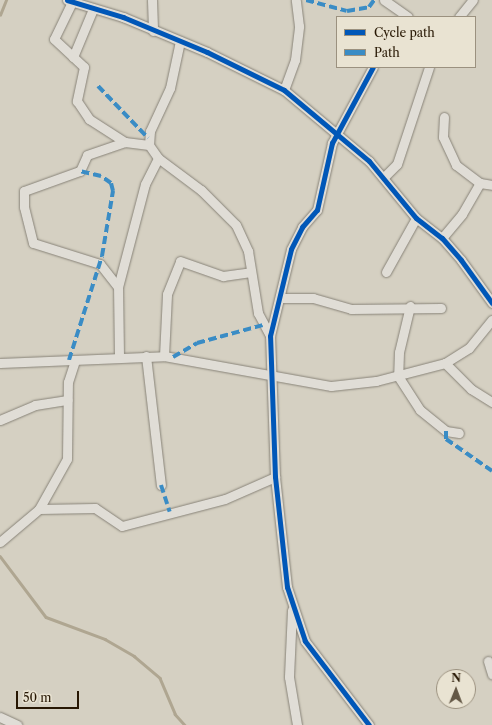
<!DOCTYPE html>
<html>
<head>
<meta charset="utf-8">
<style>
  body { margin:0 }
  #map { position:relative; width:492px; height:725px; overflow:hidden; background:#d5d0c2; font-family:"Libre Caslon Text",serif }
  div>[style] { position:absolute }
  .stream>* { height:2.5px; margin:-1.25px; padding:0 1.25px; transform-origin:1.25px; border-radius:1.25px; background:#afa691 }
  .roads { filter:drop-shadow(0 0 1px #888378) drop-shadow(0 0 1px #888378) }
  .minor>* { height:9px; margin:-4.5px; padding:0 4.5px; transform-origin:4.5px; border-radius:4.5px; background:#e0ddd6 }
  .quiet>* { height:4px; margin-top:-2px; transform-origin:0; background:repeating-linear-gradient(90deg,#3a8cc5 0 8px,transparent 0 12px) }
  .cycleway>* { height:5px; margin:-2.5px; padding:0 2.5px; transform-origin:2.5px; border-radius:2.5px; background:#0057b8 }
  span { translate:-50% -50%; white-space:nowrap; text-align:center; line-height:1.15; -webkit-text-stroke:3px #e9e3d2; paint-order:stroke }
  .legend { position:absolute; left:336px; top:16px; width:140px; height:52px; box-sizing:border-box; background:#e9e3d2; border:1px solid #9b917f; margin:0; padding:5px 7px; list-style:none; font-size:12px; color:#271703 }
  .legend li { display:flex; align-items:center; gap:8px; height:20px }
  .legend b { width:20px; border:1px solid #9b917f }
  .north { position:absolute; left:436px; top:669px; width:40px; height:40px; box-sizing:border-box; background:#e9e3d2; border:1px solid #9b917f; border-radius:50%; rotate:1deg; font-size:11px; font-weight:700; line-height:16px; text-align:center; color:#271703 }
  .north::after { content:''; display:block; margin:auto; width:14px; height:18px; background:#645846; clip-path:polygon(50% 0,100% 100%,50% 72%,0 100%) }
  .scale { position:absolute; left:16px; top:691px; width:63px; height:18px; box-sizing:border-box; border:2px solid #271703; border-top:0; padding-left:5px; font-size:12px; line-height:14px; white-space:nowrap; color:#271703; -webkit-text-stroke:3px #e9e3d2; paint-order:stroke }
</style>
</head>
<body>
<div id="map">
  <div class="stream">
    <div style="left:0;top:15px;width:16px;rotate:-68deg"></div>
    <div style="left:0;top:556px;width:76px;rotate:53deg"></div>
    <div style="left:46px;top:617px;width:63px;rotate:20.4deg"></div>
    <div style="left:105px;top:639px;width:34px;rotate:30deg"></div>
    <div style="left:134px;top:656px;width:34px;rotate:40deg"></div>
    <div style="left:160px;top:678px;width:39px;rotate:67deg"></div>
    <div style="left:175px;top:714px;width:15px;rotate:48deg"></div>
  </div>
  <div class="roads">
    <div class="minor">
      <div style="left:67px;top:0;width:59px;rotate:16.9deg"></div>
      <div style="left:123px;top:17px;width:91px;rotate:22.6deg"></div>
      <div style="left:207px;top:52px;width:86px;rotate:26.3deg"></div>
      <div style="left:284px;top:90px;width:111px;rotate:39.9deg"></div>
      <div style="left:369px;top:161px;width:74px;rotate:50.5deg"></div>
      <div style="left:416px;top:218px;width:33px;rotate:38deg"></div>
      <div style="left:442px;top:238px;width:29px;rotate:49deg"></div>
      <div style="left:461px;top:260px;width:53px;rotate:54.2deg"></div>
      <div style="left:152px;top:0;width:31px;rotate:88deg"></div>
      <div style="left:384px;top:0;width:29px;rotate:35deg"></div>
      <div style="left:72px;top:2px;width:41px;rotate:115.9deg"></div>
      <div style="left:54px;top:39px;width:41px;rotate:43deg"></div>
      <div style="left:84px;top:67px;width:35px;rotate:102deg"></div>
      <div style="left:77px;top:101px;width:22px;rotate:56deg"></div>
      <div style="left:89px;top:119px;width:43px;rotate:32.6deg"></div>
      <div style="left:459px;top:17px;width:22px;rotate:-51deg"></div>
      <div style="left:180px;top:41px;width:48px;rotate:102deg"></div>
      <div style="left:170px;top:88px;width:47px;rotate:114.9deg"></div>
      <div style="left:150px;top:131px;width:14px;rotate:94deg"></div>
      <div style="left:149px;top:145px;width:16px;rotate:55deg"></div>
      <div style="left:158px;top:158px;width:54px;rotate:36.7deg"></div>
      <div style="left:201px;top:190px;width:49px;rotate:45deg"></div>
      <div style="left:236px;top:225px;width:29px;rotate:65deg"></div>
      <div style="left:248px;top:251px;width:63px;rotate:80.8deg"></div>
      <div style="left:258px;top:313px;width:26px;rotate:62deg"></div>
      <div style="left:73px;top:57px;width:52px;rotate:-67.4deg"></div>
      <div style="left:284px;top:90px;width:32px;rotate:-70deg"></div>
      <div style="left:295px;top:60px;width:34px;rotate:-83deg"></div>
      <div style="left:299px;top:26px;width:26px;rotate:-97deg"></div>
      <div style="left:444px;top:117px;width:20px;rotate:93deg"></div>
      <div style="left:443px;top:137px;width:31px;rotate:65deg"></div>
      <div style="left:456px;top:165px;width:30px;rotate:37deg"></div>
      <div style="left:384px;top:177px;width:18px;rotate:-45deg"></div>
      <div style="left:397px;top:164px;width:102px;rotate:-71.7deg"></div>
      <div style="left:442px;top:238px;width:31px;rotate:-50deg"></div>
      <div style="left:462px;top:214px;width:36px;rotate:-60deg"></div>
      <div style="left:480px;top:183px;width:12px;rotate:9deg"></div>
      <div style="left:386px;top:272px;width:62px;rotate:-60.9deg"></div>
      <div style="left:118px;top:287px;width:29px;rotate:-128deg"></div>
      <div style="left:100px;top:264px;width:70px;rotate:-162.6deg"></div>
      <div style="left:33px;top:243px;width:37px;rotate:-104deg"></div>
      <div style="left:24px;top:207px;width:16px;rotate:-90deg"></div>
      <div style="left:24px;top:191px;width:59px;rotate:-19.7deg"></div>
      <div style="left:80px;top:171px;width:17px;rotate:-66deg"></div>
      <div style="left:87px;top:155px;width:40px;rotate:-18.9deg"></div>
      <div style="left:125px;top:142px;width:24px;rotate:7deg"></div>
      <div style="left:280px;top:298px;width:33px"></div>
      <div style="left:313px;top:298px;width:40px;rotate:16deg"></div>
      <div style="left:351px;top:309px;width:90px;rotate:-0.6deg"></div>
      <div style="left:410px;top:306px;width:47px;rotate:103.4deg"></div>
      <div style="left:399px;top:352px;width:24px;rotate:92deg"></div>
      <div style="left:398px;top:376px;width:40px;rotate:57.1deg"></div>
      <div style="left:420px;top:410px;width:33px;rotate:39deg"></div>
      <div style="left:446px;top:431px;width:13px;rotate:9deg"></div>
      <div style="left:119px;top:356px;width:69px;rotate:-90.8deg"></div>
      <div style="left:118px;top:287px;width:106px;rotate:-75.3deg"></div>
      <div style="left:145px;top:184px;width:29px;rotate:-63deg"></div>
      <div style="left:146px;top:356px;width:130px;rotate:83.4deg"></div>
      <div style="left:164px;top:356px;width:62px;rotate:-87.2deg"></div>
      <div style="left:167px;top:294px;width:35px;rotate:-68deg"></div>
      <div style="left:180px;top:261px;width:46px;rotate:19.2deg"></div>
      <div style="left:223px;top:276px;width:28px;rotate:-8deg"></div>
      <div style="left:0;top:363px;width:164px;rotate:-2.4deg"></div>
      <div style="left:164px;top:356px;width:170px;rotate:10.2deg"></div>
      <div style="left:331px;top:386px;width:45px;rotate:-6.3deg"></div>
      <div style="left:376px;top:381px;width:71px;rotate:-14.6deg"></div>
      <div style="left:445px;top:363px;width:28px;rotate:-32deg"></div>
      <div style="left:469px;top:348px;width:36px;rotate:-51deg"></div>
      <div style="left:445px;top:363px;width:37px;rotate:45deg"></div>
      <div style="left:471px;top:389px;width:25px;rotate:32deg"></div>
      <div style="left:0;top:420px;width:38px;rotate:-23deg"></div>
      <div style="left:35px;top:405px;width:33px;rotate:-9deg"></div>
      <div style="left:39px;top:509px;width:56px;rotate:-1deg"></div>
      <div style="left:95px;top:508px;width:32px;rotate:34deg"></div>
      <div style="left:122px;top:526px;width:106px;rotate:-14.7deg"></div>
      <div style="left:225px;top:499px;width:55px;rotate:-23.7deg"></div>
      <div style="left:0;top:542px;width:51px;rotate:-40.2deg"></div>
      <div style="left:39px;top:509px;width:57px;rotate:-60.8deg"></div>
      <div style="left:67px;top:459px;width:77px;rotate:-89.3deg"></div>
      <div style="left:68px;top:382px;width:23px;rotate:-72deg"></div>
      <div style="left:292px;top:610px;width:67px;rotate:92.6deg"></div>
      <div style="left:289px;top:677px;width:49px;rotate:80.5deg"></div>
      <div style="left:488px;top:661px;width:14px;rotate:73deg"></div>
      <div style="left:0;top:717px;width:19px;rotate:25deg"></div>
      <div style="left:369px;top:725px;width:106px;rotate:-127.3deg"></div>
      <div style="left:305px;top:641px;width:57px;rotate:-108.4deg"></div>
      <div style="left:287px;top:587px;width:111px;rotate:-96.2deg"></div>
      <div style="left:275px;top:477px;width:141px;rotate:-92deg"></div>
      <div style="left:270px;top:336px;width:89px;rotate:-76.4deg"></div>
      <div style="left:291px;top:249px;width:25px;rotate:-63deg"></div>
      <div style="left:302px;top:227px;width:23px;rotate:-49deg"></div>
      <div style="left:317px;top:210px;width:69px;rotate:-77.4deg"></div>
      <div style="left:332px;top:143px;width:86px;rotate:-61.7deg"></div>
    </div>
  </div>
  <div class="quiet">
    <div style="left:306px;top:0;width:42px;rotate:15deg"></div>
    <div style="left:347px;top:11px;width:22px;rotate:-10deg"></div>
    <div style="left:369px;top:7px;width:9px;rotate:-54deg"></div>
    <div style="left:98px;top:86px;width:72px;rotate:46.1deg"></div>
    <div style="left:173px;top:357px;width:28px;rotate:-30deg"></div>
    <div style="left:197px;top:343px;width:68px;rotate:-15.3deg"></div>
    <div style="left:69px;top:360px;width:109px;rotate:-72.4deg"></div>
    <div style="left:102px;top:256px;width:66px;rotate:-80.4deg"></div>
    <div style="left:113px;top:191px;width:8px;rotate:-104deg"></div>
    <div style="left:111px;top:183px;width:12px;rotate:-145deg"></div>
    <div style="left:101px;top:176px;width:22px;rotate:-167deg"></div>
    <div style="left:446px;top:431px;width:8px;rotate:90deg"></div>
    <div style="left:446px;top:439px;width:56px;rotate:34.8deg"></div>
    <div style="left:161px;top:485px;width:28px;rotate:72deg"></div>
  </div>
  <div class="cycleway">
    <div style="left:67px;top:0;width:59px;rotate:16.9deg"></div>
    <div style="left:123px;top:17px;width:91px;rotate:22.6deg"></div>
    <div style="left:207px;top:52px;width:86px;rotate:26.3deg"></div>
    <div style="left:284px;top:90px;width:111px;rotate:39.9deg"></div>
    <div style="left:369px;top:161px;width:74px;rotate:50.5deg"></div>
    <div style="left:416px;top:218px;width:33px;rotate:38deg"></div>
    <div style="left:442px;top:238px;width:29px;rotate:49deg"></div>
    <div style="left:461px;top:260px;width:53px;rotate:54.2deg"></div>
    <div style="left:369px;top:725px;width:106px;rotate:-127.3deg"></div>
    <div style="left:305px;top:641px;width:57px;rotate:-108.4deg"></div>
    <div style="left:287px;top:587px;width:111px;rotate:-96.2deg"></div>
    <div style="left:275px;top:477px;width:141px;rotate:-92deg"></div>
    <div style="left:270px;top:336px;width:89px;rotate:-76.4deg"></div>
    <div style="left:291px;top:249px;width:25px;rotate:-63deg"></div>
    <div style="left:302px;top:227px;width:23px;rotate:-49deg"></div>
    <div style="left:317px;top:210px;width:69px;rotate:-77.4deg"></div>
    <div style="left:332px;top:143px;width:86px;rotate:-61.7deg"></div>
  </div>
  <ul class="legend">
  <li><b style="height:5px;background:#0057b8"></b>Cycle path</li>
  <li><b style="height:5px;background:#3a8cc5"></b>Path</li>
  </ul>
  <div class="north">N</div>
  <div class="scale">50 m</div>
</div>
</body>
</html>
